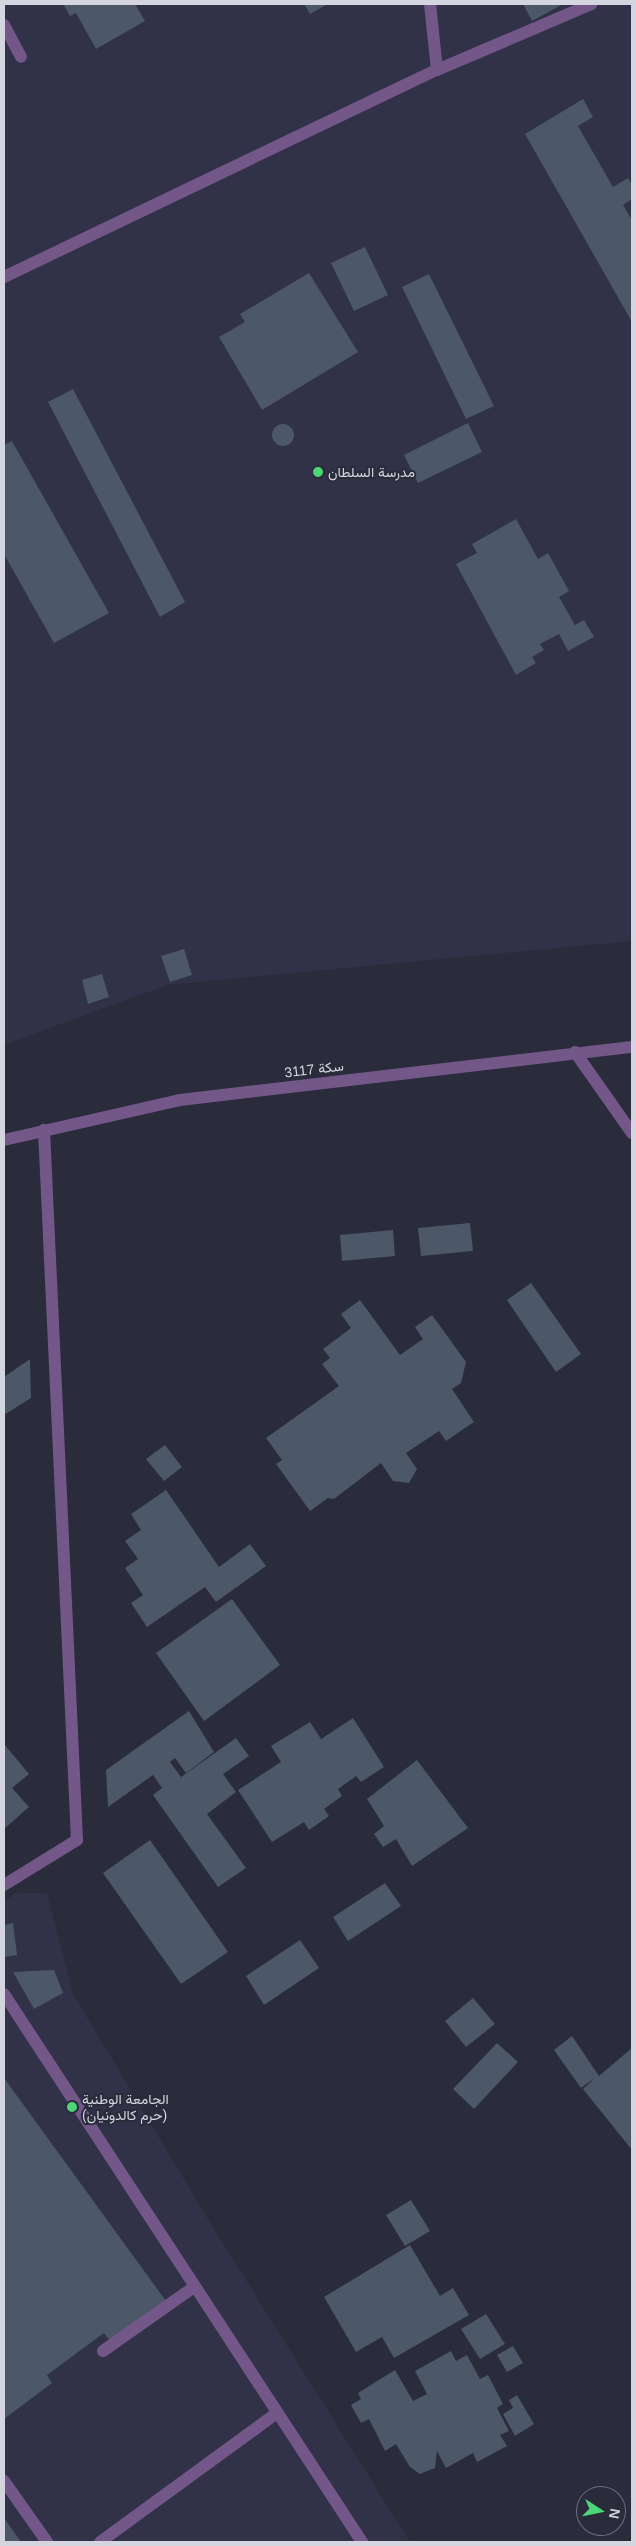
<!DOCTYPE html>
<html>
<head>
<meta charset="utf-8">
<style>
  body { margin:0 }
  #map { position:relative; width:636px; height:2546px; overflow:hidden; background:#2a2b3b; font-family:Arial,Vazirmatn,sans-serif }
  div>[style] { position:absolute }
  .built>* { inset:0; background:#313148 }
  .building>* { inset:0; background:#4c5767 }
  .round { border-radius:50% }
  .service>* { height:12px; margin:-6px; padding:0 6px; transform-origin:6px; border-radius:6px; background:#735789 }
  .minor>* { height:12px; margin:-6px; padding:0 6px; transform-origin:6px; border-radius:6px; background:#735789 }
  .tertiary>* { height:12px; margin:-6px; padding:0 6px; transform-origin:6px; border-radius:6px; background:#735789 }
  .dots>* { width:14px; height:14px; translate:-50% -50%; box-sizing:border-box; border:2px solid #2a2b3b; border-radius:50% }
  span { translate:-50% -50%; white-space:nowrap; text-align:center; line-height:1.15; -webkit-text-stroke:4px #2a2b3b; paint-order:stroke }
  .poi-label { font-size:14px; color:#d5d5e0 }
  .left { translate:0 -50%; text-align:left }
  .street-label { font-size:14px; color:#d5d5e0 }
  .frame { position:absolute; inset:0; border:5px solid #d5d5e0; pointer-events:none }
  .north { position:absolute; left:576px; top:2486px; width:50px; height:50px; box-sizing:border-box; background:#2a2b3b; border:1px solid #6e6f7d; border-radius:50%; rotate:101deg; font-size:14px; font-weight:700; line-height:20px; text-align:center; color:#d5d5e0 }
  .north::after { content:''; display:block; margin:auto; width:18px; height:22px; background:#4bd677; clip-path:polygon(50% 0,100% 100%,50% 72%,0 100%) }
</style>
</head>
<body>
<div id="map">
  <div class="built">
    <div style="clip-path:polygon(4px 4px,632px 4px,632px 941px,167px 985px,4px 1045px)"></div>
    <div style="clip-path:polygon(17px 1893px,47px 1893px,73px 1994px,209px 2221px,410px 2542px,4px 2542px,4px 1901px)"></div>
  </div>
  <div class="building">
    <div style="clip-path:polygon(63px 4px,135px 4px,145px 21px,96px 49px,76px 13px,70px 16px)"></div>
    <div style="clip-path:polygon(304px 4px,328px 4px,310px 14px)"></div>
    <div style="clip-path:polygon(523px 4px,563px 4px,532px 21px)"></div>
    <div style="clip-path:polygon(583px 99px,593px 117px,578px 126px,613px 187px,628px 178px,632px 185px,632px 199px,623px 205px,632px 220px,632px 322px,525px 134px)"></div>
    <div style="clip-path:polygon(365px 247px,388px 295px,354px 311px,331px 263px)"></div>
    <div style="clip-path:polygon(309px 273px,358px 352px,262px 410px,219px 337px,245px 322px,240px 314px)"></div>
    <div style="clip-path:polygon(429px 274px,494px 406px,466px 419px,402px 287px)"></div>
    <div style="clip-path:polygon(73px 389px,185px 602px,160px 617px,48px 402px)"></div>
    <div style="clip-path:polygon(468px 423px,482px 452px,418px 483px,404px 455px)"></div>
    <div class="round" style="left:272px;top:424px;width:22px;height:22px"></div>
    <div style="clip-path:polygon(12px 441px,109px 613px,54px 643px,4px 554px,4px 445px)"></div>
    <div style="clip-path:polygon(516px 519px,538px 559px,548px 553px,569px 591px,559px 597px,575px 625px,584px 620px,594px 637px,568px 651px,559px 634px,540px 644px,544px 650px,532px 657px,536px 663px,516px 675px,456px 564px,477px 553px,472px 544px)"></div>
    <div style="clip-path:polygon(184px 949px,192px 975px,170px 982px,161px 956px)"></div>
    <div style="clip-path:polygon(102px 974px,109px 997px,88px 1004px,82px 980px)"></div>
    <div style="clip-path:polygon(470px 1223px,473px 1251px,421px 1256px,418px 1228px)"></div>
    <div style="clip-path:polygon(393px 1230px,395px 1256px,342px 1261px,340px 1235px)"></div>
    <div style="clip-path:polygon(531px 1283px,581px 1354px,556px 1372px,507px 1300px)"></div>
    <div style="clip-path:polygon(360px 1300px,400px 1355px,423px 1339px,415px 1327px,432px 1315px,466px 1362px,461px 1383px,452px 1389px,474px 1422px,446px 1441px,439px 1431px,406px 1453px,417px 1469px,409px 1483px,393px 1481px,381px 1463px,334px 1499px,328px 1498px,310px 1511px,276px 1464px,282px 1460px,266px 1438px,339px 1386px,322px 1364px,330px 1358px,323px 1349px,351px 1328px,341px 1314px)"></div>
    <div style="clip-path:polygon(30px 1359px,31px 1398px,4px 1415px,4px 1377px)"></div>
    <div style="clip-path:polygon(165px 1445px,182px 1467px,164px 1481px,146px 1459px)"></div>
    <div style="clip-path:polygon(166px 1490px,219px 1567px,250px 1544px,266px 1566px,216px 1602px,205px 1587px,147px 1627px,131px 1603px,143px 1595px,125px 1568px,138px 1559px,125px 1541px,141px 1530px,131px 1514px)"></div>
    <div style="clip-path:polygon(232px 1599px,280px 1665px,204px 1721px,156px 1653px)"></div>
    <div style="clip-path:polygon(189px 1711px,214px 1752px,186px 1773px,175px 1758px,170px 1762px,181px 1777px,236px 1738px,249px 1756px,223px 1774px,236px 1792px,207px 1814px,246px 1868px,218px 1887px,153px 1795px,162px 1788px,153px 1775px,108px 1807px,106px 1770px)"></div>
    <div style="clip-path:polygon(353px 1718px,384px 1767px,361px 1782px,356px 1776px,338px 1789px,342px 1796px,324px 1809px,329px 1816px,309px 1830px,304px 1822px,272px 1842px,238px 1790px,281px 1762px,271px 1746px,310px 1722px,321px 1739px)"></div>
    <div style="clip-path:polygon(4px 1744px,29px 1774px,12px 1788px,29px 1807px,4px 1829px)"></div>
    <div style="clip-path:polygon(417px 1760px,468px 1828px,412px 1866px,396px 1839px,383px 1847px,374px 1834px,384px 1826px,367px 1799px)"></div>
    <div style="clip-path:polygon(150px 1840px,228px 1952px,181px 1984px,103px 1873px)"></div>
    <div style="clip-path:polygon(385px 1883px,401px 1906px,348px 1941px,333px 1917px)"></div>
    <div style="clip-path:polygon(13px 1923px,17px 1955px,4px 1957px,4px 1925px)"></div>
    <div style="clip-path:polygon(300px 1940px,319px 1968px,264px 2005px,246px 1976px)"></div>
    <div style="clip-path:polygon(54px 1970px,63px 1993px,34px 2009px,13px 1972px)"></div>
    <div style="clip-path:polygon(473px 1998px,495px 2024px,466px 2047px,445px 2021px)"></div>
    <div style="clip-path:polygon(572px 2036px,599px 2076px,632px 2048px,632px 2150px,583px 2089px,595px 2078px,581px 2088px,554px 2050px)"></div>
    <div style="clip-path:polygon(497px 2043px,518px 2062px,474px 2109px,453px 2089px)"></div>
    <div style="clip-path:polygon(4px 2078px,166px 2301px,110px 2341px,104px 2333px,47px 2375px,52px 2383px,4px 2419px)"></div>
    <div style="clip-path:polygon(411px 2200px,430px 2231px,405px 2246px,386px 2215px)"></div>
    <div style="clip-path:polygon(410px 2245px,440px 2296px,453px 2288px,469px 2315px,394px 2358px,382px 2337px,356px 2352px,324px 2297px)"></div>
    <div style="clip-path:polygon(486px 2314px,505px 2344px,480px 2359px,461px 2329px)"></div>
    <div style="clip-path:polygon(513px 2346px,523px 2363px,507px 2372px,497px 2355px)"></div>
    <div style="clip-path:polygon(451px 2351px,456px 2361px,467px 2355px,480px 2379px,488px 2375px,503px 2404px,497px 2408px,509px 2431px,500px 2435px,507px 2446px,477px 2462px,473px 2453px,446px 2468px,437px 2451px,435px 2468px,420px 2474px,410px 2467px,396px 2444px,385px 2451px,369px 2419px,361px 2423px,351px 2405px,361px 2399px,358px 2393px,395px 2370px,413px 2401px,427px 2394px,415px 2371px)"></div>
    <div style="clip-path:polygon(517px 2395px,534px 2424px,515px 2436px,503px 2414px,513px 2408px,509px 2400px)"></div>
    <div style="clip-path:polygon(4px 2518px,21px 2542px,4px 2542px)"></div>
  </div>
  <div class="service">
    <div style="left:430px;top:4px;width:66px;rotate:83.9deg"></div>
    <div style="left:4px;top:25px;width:36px;rotate:62deg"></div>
    <div style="left:4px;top:277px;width:480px;rotate:-25.6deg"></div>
    <div style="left:437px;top:70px;width:168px;rotate:-23.1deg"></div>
    <div style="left:4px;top:1885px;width:86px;rotate:-31.7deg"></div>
    <div style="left:77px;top:1840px;width:711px;rotate:-92.66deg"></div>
    <div style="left:4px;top:1994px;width:655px;rotate:56.84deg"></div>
    <div style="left:103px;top:2351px;width:111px;rotate:-35.1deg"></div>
    <div style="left:4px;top:2481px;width:75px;rotate:54.8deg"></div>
    <div style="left:100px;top:2542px;width:219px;rotate:-36.1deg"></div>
  </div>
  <div class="minor">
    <div style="left:575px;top:1052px;width:99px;rotate:54.9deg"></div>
  </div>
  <div class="tertiary">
    <div style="left:4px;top:1140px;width:180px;rotate:-12.8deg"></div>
    <div style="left:180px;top:1100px;width:455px;rotate:-6.7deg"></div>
  </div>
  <div class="dots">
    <div style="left:318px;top:472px;background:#4bd677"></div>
    <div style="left:72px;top:2107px;background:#4bd677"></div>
  </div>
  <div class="poi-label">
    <span class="left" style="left:328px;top:472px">مدرسة السلطان</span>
    <span class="left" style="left:82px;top:2107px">الجامعة الوطنية<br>(حرم كالدونيان)</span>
  </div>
  <div class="street-label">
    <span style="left:314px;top:1069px;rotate:-7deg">سكة 3117</span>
  </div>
  <div class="frame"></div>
  <div class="north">N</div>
</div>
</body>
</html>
